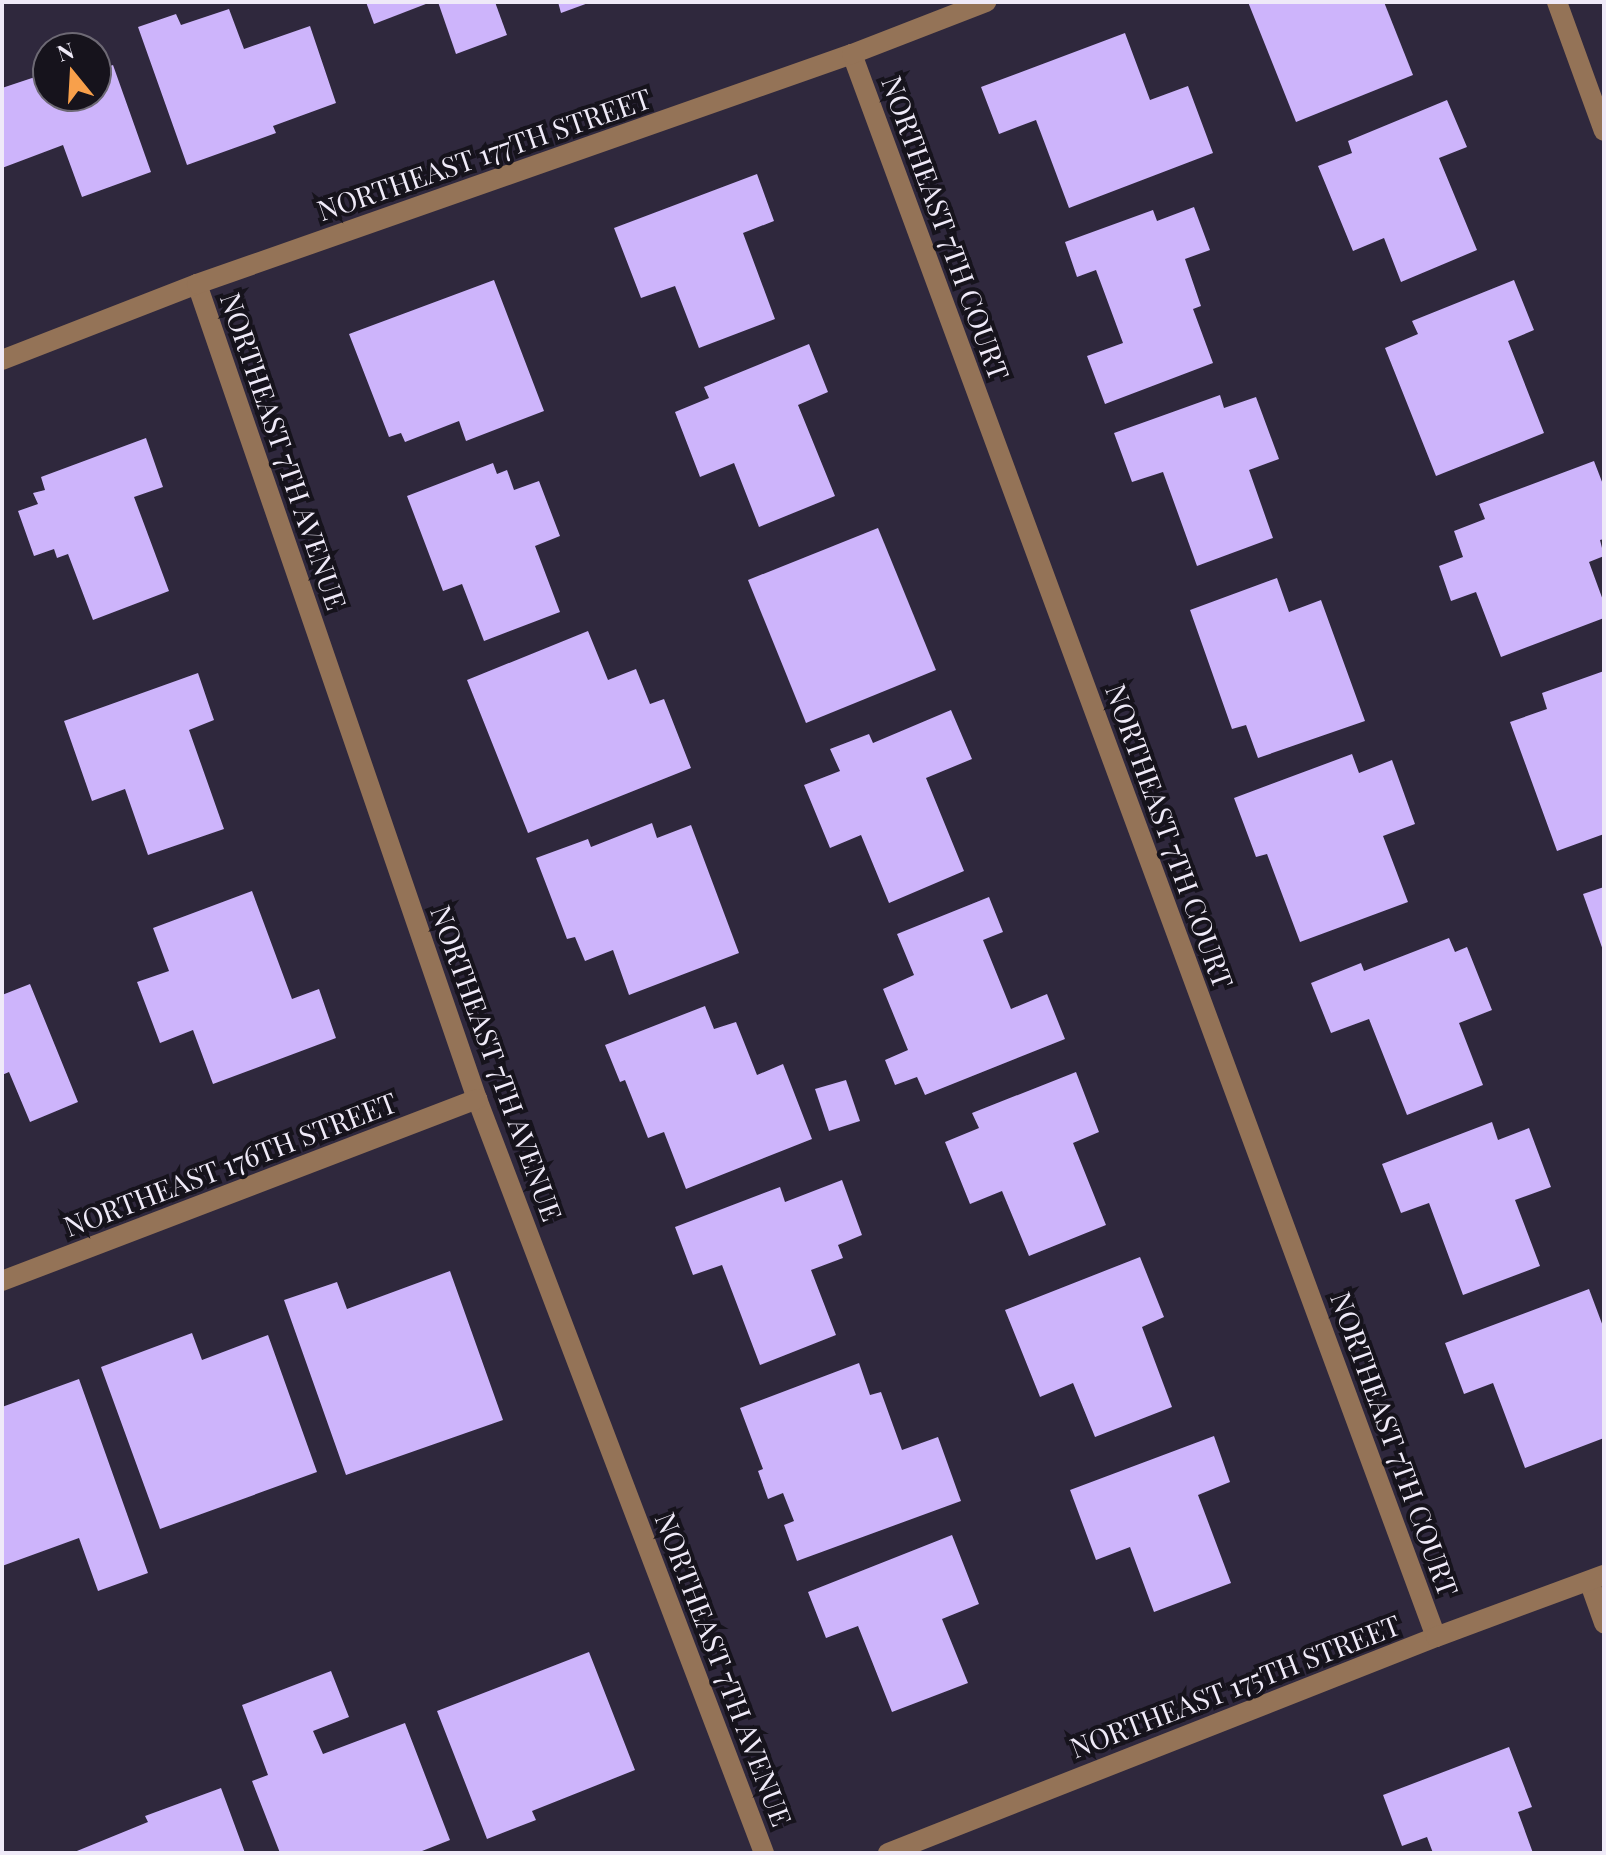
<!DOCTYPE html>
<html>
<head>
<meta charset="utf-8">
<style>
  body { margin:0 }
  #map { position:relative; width:1606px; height:1855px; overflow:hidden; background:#2f283d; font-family:"Playfair Display",serif }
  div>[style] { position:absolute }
  .building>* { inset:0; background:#cdb4fb }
  .minor>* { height:20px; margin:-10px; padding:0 10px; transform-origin:10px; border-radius:10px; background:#947357 }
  span { translate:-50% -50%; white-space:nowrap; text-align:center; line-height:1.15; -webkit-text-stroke:8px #16131c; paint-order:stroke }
  .street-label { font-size:28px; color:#efeaf8 }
  .frame { position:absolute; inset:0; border:4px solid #efeaf8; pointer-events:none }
  .north { position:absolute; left:32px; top:32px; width:80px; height:80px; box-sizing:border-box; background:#16131c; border:2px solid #6d6974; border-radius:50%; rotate:342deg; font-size:22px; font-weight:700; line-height:32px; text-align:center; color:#efeaf8 }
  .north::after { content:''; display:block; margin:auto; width:28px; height:36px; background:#f8a04b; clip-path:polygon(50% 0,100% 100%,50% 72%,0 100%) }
</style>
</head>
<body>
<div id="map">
  <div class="building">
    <div style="clip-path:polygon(366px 2px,431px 2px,374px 24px)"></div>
    <div style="clip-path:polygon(438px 2px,495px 2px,507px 35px,456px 54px)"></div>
    <div style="clip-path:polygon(558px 2px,591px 2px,561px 13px)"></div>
    <div style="clip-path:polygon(1248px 2px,1384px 2px,1413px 75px,1296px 122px)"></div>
    <div style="clip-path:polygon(229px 9px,244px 49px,310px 26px,336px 103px,273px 126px,276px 133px,187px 165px,138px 27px,176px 14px,181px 25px)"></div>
    <div style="clip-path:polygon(1125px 33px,1150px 100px,1188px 86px,1213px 153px,1069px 208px,1036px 120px,999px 134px,981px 87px)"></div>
    <div style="clip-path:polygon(113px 65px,151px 172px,82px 197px,63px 145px,2px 168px,2px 88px,44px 74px,48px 96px,96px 96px,96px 71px)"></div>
    <div style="clip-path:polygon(1447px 100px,1467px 147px,1439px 158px,1477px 250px,1401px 282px,1384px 238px,1353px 251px,1318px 166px,1352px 153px,1348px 141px)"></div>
    <div style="clip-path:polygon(757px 174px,774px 221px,743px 233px,775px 319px,699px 348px,675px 286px,641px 298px,614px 228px)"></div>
    <div style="clip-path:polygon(1194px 207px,1210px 250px,1185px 259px,1201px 306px,1193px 309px,1213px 363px,1105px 404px,1087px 356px,1123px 343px,1096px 270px,1077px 277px,1065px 242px,1153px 210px,1157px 221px)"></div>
    <div style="clip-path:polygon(494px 280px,544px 411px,466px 441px,459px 421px,405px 442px,401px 433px,389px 437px,349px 334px)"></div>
    <div style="clip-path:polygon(1514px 280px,1534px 330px,1508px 341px,1544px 433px,1436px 476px,1385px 348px,1418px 334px,1412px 321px)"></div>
    <div style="clip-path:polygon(809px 344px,828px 392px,798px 405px,835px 496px,759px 527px,734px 463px,700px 477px,675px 412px,709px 398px,704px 387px)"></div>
    <div style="clip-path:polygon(1220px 395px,1224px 408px,1256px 397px,1279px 459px,1249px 470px,1273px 538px,1197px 566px,1163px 472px,1132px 482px,1114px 433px)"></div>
    <div style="clip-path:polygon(146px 438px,163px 487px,134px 497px,169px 591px,93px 620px,68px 554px,57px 558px,54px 549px,34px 556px,18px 511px,38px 504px,33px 493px,45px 490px,41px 477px)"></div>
    <div style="clip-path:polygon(1594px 461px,1604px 487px,1604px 539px,1600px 540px,1604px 556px,1589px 562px,1604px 603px,1604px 618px,1501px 657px,1476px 592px,1451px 601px,1439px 566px,1463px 557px,1454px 531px,1485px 519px,1479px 504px)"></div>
    <div style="clip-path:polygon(493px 463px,497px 474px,507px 470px,514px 490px,539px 481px,560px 536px,535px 546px,560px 612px,484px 641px,462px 584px,443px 591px,407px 496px)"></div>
    <div style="clip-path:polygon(878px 528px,936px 670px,806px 723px,748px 580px)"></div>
    <div style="clip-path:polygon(1277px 578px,1289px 612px,1321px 600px,1365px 721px,1258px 758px,1246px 725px,1232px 729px,1190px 610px)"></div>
    <div style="clip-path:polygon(588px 631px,608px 680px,636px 669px,650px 704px,664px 699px,691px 768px,528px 833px,467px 680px)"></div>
    <div style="clip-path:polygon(1604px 671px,1604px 834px,1557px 851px,1510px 722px,1547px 709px,1542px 693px)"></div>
    <div style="clip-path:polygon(198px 673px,214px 720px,189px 730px,224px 829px,148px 855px,125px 789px,92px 801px,64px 721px)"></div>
    <div style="clip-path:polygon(951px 710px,972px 759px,926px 778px,964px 871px,889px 903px,861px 835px,830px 848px,804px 785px,840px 771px,830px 749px,869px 734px,873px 743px)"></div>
    <div style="clip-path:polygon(1352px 754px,1359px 773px,1392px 760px,1415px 824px,1383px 836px,1408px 902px,1300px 942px,1267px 854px,1256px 857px,1234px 798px)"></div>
    <div style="clip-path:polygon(652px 823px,657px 838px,691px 825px,739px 953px,629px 995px,613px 950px,585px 961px,575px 937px,567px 939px,536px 858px,588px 839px,591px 847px)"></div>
    <div style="clip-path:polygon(1604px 887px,1604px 953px,1583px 894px)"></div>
    <div style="clip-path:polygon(252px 891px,292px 999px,319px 989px,336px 1038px,213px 1084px,193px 1030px,160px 1043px,137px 982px,169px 971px,153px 928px)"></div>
    <div style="clip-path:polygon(989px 897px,1003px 932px,983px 940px,1011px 1009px,1047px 994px,1065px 1039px,925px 1095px,917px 1077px,895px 1085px,885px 1060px,908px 1050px,883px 989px,914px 975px,897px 934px)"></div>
    <div style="clip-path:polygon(1449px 938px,1455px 952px,1467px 947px,1492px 1010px,1459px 1023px,1483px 1085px,1407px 1115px,1369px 1019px,1331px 1033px,1311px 983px,1361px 963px,1364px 971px)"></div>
    <div style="clip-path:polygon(30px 984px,78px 1102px,30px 1122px,9px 1072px,2px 1075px,2px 995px)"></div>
    <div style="clip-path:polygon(705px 1006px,714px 1029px,736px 1022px,757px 1075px,783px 1064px,812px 1139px,686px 1189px,664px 1132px,648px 1138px,625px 1080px,620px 1082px,605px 1045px)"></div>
    <div style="clip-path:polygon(1076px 1072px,1099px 1132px,1073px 1143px,1106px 1225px,1029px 1256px,1002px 1191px,970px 1204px,945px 1142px,979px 1128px,972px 1113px)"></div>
    <div style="clip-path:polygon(846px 1080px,860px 1121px,829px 1131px,815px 1089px)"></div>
    <div style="clip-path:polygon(1492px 1122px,1498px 1140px,1529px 1128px,1551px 1187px,1515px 1200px,1540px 1266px,1463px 1295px,1429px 1203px,1401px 1213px,1382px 1164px)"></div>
    <div style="clip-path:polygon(842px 1180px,862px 1235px,838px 1245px,843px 1258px,811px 1270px,836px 1335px,760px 1365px,722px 1265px,693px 1275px,675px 1227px,780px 1187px,785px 1202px)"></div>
    <div style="clip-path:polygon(1140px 1257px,1164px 1317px,1142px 1327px,1172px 1407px,1095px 1437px,1073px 1383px,1040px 1397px,1005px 1310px)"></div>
    <div style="clip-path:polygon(450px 1271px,503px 1420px,346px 1475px,284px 1300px,337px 1282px,347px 1309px)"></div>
    <div style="clip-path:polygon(1589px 1289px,1604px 1329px,1604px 1438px,1525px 1468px,1493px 1383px,1464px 1394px,1445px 1343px)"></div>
    <div style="clip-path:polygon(192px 1333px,202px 1360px,268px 1335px,317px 1472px,160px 1529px,101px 1367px)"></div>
    <div style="clip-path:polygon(859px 1363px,870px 1395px,881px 1392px,902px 1450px,938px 1437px,961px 1501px,797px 1561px,784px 1525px,794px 1521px,783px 1493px,768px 1499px,758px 1471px,763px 1469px,740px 1408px)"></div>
    <div style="clip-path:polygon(79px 1379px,148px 1573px,98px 1591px,79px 1538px,2px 1566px,2px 1407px)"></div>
    <div style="clip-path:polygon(1214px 1436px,1230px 1482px,1198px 1495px,1231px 1583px,1154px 1612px,1130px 1547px,1096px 1560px,1070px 1490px)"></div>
    <div style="clip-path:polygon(952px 1535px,979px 1604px,942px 1619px,968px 1683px,892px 1712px,858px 1626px,826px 1638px,808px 1592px)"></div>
    <div style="clip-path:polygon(589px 1652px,635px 1770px,532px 1811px,536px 1820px,487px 1839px,437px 1711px)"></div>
    <div style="clip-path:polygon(331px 1671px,349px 1717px,313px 1731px,323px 1754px,405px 1723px,450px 1840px,417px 1853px,280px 1853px,252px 1781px,268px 1775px,242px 1705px)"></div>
    <div style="clip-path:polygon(1509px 1747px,1532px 1807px,1518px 1812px,1533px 1853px,1433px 1853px,1427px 1837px,1402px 1846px,1383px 1795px)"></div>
    <div style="clip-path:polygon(221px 1788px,245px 1853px,72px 1853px,148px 1822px,145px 1816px)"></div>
  </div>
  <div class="minor">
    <div style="left:1557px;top:2px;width:137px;rotate:70deg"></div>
    <div style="left:852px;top:54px;width:1687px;rotate:69.75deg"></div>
    <div style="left:197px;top:284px;width:862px;rotate:71.04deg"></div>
    <div style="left:477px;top:1099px;width:807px;rotate:69.16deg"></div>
    <div style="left:2px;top:360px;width:209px;rotate:-21.3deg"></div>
    <div style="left:197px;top:284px;width:694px;rotate:-19.35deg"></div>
    <div style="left:852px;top:54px;width:144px;rotate:-21.2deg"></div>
    <div style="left:2px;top:1281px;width:509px;rotate:-20.96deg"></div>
    <div style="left:1589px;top:1581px;width:45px;rotate:70.3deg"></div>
    <div style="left:888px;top:1853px;width:589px;rotate:-21.51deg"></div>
    <div style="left:1436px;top:1637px;width:179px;rotate:-20.3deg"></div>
  </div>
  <div class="street-label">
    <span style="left:484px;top:154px;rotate:-19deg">NORTHEAST 177TH STREET</span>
    <span style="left:946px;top:228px;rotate:70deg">NORTHEAST 7TH COURT</span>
    <span style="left:284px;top:451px;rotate:71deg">NORTHEAST 7TH AVENUE</span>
    <span style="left:1170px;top:836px;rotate:70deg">NORTHEAST 7TH COURT</span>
    <span style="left:497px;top:1063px;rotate:70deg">NORTHEAST 7TH AVENUE</span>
    <span style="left:230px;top:1164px;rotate:-21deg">NORTHEAST 176TH STREET</span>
    <span style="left:1395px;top:1444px;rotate:70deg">NORTHEAST 7TH COURT</span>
    <span style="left:724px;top:1669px;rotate:69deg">NORTHEAST 7TH AVENUE</span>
    <span style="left:1235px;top:1686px;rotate:-21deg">NORTHEAST 175TH STREET</span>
  </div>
  <div class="frame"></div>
  <div class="north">N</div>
</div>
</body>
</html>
